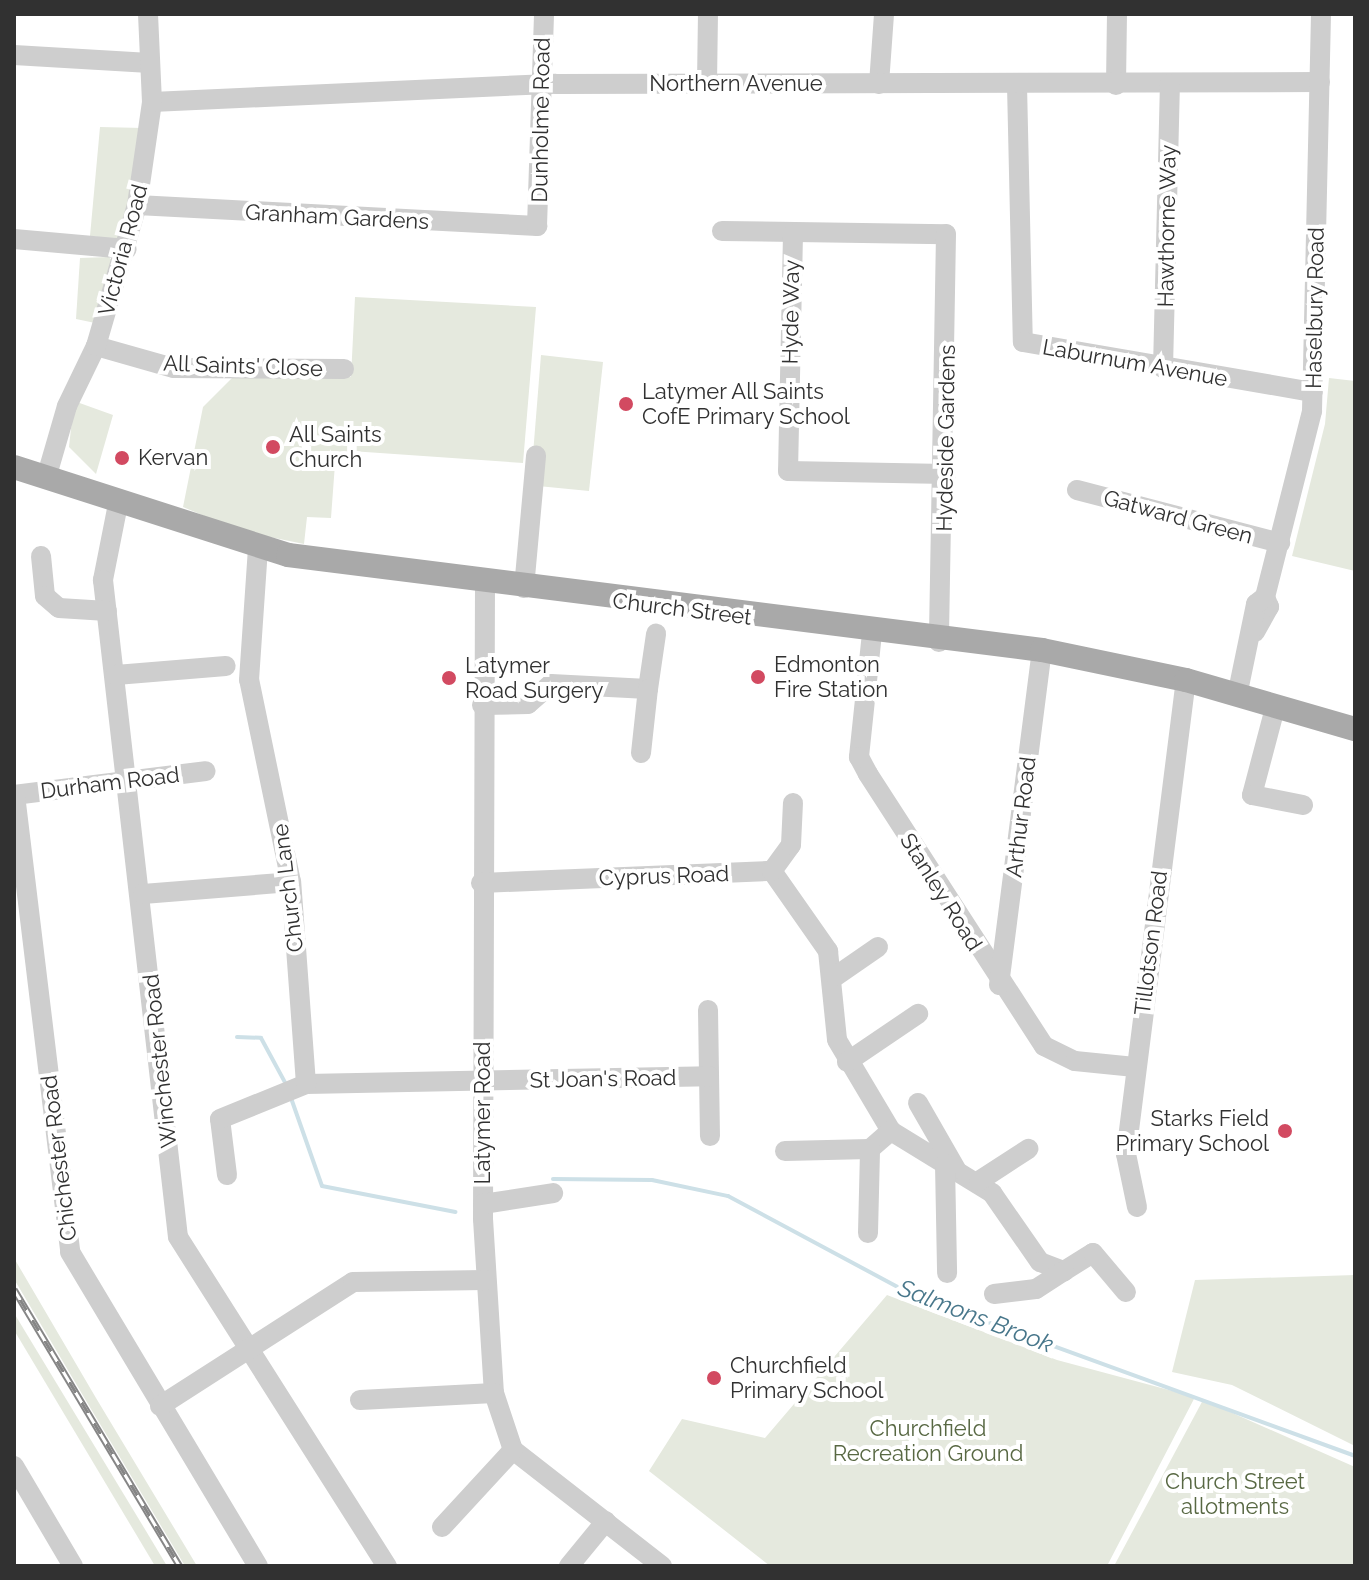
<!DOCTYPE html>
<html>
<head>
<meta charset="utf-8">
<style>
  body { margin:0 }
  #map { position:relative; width:1369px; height:1580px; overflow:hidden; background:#fff; font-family:Raleway,sans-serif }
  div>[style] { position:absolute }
  .green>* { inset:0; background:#e5e9de }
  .stream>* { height:4px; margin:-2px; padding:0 2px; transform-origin:2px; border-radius:2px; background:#cde0e7 }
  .minor>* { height:20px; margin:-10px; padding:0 10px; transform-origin:10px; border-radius:10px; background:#cecece }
  .major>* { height:24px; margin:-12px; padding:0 12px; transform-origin:12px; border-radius:12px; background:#a9a9a9 }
  .rail>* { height:7px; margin-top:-3.5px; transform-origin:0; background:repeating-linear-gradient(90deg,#fff 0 12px,#868686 0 24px); box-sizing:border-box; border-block:2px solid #868686 }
  .dots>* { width:22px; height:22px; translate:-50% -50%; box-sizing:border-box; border:4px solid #fff; border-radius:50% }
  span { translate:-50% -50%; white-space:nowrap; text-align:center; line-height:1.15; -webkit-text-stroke:8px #fff; paint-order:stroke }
  .street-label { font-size:22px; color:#313131 }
  .poi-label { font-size:22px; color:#313131 }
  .left { translate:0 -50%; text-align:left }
  .right { translate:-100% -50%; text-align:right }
  .park-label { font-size:22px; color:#586843 }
  .water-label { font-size:24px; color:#48778b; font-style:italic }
  .frame { position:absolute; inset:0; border:16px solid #313131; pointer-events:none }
</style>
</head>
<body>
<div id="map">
  <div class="green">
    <div style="clip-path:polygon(100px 127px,143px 128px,123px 240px,90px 236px)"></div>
    <div style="clip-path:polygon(109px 257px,114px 263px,100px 324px,76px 319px,80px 258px)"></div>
    <div style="clip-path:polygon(355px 297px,536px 307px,523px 463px,351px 451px,335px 464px,331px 518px,307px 517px,304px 544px,240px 531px,183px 507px,203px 407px,235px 375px,351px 377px)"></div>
    <div style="clip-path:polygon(541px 355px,603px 362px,589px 491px,538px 486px,533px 454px)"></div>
    <div style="clip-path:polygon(1329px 378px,1355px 381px,1355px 571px,1292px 556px,1325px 424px)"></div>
    <div style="clip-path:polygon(74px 401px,113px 415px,96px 474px,69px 447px)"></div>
    <div style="clip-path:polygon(14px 1258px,96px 1398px,197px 1566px,185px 1566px,88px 1404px,14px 1279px)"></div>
    <div style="clip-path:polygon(1355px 1275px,1355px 1446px,1232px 1385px,1172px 1372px,1195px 1280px)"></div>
    <div style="clip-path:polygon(887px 1295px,1057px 1360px,1195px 1397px,1107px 1566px,770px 1566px,649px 1471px,682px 1419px,765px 1438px)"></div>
    <div style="clip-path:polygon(14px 1313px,146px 1531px,167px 1566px,155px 1566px,14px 1330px)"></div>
    <div style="clip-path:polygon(1203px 1400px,1355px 1467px,1355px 1566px,1114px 1566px)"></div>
  </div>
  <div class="stream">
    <div style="left:237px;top:1037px;width:24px;rotate:2deg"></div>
    <div style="left:261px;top:1038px;width:55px;rotate:61.6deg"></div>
    <div style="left:291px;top:1098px;width:93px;rotate:70.6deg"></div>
    <div style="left:322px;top:1186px;width:136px;rotate:11deg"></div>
    <div style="left:553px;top:1179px;width:99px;rotate:0.6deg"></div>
    <div style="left:652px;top:1180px;width:78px;rotate:11.9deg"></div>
    <div style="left:728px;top:1196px;width:210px;rotate:28.2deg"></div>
    <div style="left:913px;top:1295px;width:470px;rotate:20deg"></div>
  </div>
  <div class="minor">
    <div style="left:14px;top:55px;width:136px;rotate:3.4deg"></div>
    <div style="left:707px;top:84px;width:70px;rotate:-89.2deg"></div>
    <div style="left:879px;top:84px;width:70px;rotate:-85.9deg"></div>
    <div style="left:1017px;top:85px;width:257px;rotate:88.7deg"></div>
    <div style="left:1023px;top:342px;width:294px;rotate:9.8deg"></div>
    <div style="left:1116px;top:85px;width:71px;rotate:-89.2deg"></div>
    <div style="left:152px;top:102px;width:404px;rotate:-2.6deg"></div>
    <div style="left:556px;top:84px;width:764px;rotate:-0.15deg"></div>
    <div style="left:137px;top:205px;width:401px;rotate:3deg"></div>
    <div style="left:537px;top:226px;width:212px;rotate:-88.1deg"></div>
    <div style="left:722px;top:231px;width:224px;rotate:0.8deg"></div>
    <div style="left:946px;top:234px;width:408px;rotate:91deg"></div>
    <div style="left:793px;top:234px;width:237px;rotate:91.2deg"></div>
    <div style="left:788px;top:471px;width:158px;rotate:1.1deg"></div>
    <div style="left:14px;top:239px;width:113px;rotate:5.1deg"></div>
    <div style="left:96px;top:346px;width:81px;rotate:15.8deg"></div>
    <div style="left:174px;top:368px;width:170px;rotate:0.3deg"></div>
    <div style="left:1163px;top:368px;width:284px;rotate:-88.6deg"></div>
    <div style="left:47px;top:475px;width:72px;rotate:-73.8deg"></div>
    <div style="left:67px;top:406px;width:67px;rotate:-64.2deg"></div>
    <div style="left:96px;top:346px;width:147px;rotate:-73.8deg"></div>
    <div style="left:137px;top:205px;width:104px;rotate:-81.7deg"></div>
    <div style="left:152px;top:102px;width:88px;rotate:-92.6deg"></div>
    <div style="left:1077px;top:490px;width:210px;rotate:14.6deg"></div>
    <div style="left:119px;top:499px;width:83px;rotate:101.2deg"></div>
    <div style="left:103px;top:580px;width:661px;rotate:83.49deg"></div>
    <div style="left:178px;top:1237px;width:390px;rotate:57.6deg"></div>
    <div style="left:41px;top:556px;width:40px;rotate:84.3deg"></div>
    <div style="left:45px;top:596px;width:18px;rotate:41deg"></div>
    <div style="left:59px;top:608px;width:48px;rotate:3.6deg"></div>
    <div style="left:485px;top:583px;width:636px;rotate:90.18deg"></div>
    <div style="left:483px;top:1219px;width:174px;rotate:86.4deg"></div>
    <div style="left:494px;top:1393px;width:60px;rotate:71.6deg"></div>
    <div style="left:513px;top:1450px;width:189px;rotate:37.9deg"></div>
    <div style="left:524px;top:588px;width:133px;rotate:-84.8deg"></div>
    <div style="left:1255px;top:632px;width:29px;rotate:-61deg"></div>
    <div style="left:1269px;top:607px;width:11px;rotate:-112deg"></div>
    <div style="left:1265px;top:597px;width:192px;rotate:-75.8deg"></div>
    <div style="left:1312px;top:411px;width:397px;rotate:-88.7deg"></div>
    <div style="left:872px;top:633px;width:125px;rotate:96deg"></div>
    <div style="left:859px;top:757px;width:19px;rotate:62deg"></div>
    <div style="left:868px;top:774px;width:324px;rotate:57.1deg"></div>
    <div style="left:1044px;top:1046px;width:34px;rotate:26deg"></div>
    <div style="left:1075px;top:1061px;width:60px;rotate:5.7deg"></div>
    <div style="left:116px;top:675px;width:110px;rotate:-4.7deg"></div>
    <div style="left:1237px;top:696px;width:94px;rotate:-78.3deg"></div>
    <div style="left:1256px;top:604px;width:11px;rotate:-38deg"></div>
    <div style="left:482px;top:705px;width:46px;rotate:-1.2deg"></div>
    <div style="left:528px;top:704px;width:30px;rotate:-41deg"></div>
    <div style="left:551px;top:684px;width:97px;rotate:3deg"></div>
    <div style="left:648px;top:689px;width:56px;rotate:-81.7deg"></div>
    <div style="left:1275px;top:708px;width:90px;rotate:104.8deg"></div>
    <div style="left:1252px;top:795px;width:52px;rotate:11.1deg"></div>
    <div style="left:641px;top:753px;width:64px;rotate:-83.8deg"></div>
    <div style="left:14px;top:795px;width:193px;rotate:-7.1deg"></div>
    <div style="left:15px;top:795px;width:460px;rotate:83.1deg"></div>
    <div style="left:70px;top:1252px;width:366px;rotate:59.1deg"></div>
    <div style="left:772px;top:871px;width:98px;rotate:55deg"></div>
    <div style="left:828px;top:951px;width:89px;rotate:84.2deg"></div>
    <div style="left:837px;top:1040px;width:106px;rotate:59.3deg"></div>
    <div style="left:891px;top:1131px;width:119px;rotate:31.5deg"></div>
    <div style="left:992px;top:1193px;width:84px;rotate:55.2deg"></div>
    <div style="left:1040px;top:1262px;width:26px;rotate:21deg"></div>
    <div style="left:1064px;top:1271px;width:34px;rotate:-32deg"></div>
    <div style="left:1093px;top:1253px;width:51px;rotate:49.8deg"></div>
    <div style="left:481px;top:883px;width:291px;rotate:-2.4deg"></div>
    <div style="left:772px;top:871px;width:32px;rotate:-54deg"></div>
    <div style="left:791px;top:845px;width:42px;rotate:-87.3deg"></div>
    <div style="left:143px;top:894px;width:148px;rotate:-4.6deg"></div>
    <div style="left:836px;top:976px;width:51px;rotate:-34.6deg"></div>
    <div style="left:999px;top:985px;width:338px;rotate:-82.7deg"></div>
    <div style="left:708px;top:1010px;width:126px;rotate:89.1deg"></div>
    <div style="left:847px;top:1062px;width:86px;rotate:-34.1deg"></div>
    <div style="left:306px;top:1084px;width:403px;rotate:-1.1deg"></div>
    <div style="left:918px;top:1103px;width:76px;rotate:60.1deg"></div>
    <div style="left:785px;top:1151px;width:85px;rotate:-1.3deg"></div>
    <div style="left:870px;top:1149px;width:28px;rotate:-41deg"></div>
    <div style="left:945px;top:1164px;width:109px;rotate:88.9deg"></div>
    <div style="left:227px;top:1175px;width:56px;rotate:-97.1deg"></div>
    <div style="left:220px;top:1119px;width:93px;rotate:-22.1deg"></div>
    <div style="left:306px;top:1084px;width:203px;rotate:-94.2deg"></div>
    <div style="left:291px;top:882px;width:206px;rotate:-101.7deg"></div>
    <div style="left:249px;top:680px;width:133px;rotate:-86.1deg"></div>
    <div style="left:979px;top:1181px;width:59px;rotate:-33.1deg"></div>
    <div style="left:483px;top:1204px;width:71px;rotate:-8.9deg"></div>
    <div style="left:1137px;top:1207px;width:54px;rotate:-101.7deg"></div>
    <div style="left:1126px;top:1154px;width:478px;rotate:-82.8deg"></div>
    <div style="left:868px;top:1233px;width:84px;rotate:-88.6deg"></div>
    <div style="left:994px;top:1294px;width:42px;rotate:-6.8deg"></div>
    <div style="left:1036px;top:1289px;width:33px;rotate:-33deg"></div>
    <div style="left:360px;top:1400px;width:134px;rotate:-3deg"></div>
    <div style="left:160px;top:1406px;width:229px;rotate:-32.7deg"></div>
    <div style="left:353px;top:1282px;width:132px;rotate:-0.9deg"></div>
    <div style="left:14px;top:1466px;width:116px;rotate:59.5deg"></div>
    <div style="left:442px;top:1527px;width:105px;rotate:-47.3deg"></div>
    <div style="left:569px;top:1566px;width:58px;rotate:-50.6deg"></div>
  </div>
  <div class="major">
    <div style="left:14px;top:467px;width:288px;rotate:17.8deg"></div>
    <div style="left:288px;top:555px;width:760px;rotate:7.18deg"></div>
    <div style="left:1042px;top:650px;width:147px;rotate:11.8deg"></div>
    <div style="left:1186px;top:680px;width:176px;rotate:16.2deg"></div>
  </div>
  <div class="rail">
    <div style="left:14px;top:1289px;width:323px;rotate:59.1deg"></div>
  </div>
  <div class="dots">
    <div style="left:626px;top:404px;background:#d24a61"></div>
    <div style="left:273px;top:447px;background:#d24a61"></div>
    <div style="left:122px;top:458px;background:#d24a61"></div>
    <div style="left:758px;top:677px;background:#d24a61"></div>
    <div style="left:449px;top:678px;background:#d24a61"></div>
    <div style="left:1285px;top:1131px;background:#d24a61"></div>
    <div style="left:714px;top:1378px;background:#d24a61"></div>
  </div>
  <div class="street-label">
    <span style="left:736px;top:84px">Northern Avenue</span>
    <span style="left:541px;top:120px;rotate:-89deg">Dunholme Road</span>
    <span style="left:337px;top:217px;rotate:3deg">Granham Gardens</span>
    <span style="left:1167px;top:226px;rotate:-89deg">Hawthorne Way</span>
    <span style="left:123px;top:250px;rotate:-75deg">Victoria Road</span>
    <span style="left:1315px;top:308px;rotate:-89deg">Haselbury Road</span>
    <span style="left:791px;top:312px;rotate:-89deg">Hyde Way</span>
    <span style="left:1135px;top:363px;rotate:10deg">Laburnum Avenue</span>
    <span style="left:243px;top:366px;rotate:2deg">All Saints' Close</span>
    <span style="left:946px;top:438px;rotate:-89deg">Hydeside Gardens</span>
    <span style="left:1178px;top:517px;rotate:15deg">Gatward Green</span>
    <span style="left:682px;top:609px;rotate:7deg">Church Street</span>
    <span style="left:110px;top:783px;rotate:-7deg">Durham Road</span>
    <span style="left:1021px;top:817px;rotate:-83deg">Arthur Road</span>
    <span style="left:664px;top:876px;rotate:-2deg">Cyprus Road</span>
    <span style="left:288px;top:888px;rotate:-97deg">Church Lane</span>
    <span style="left:941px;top:892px;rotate:58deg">Stanley Road</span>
    <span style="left:1151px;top:943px;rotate:-83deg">Tillotson Road</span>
    <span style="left:160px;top:1061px;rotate:-96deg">Winchester Road</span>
    <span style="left:603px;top:1079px;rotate:-1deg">St Joan's Road</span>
    <span style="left:483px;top:1113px;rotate:-90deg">Latymer Road</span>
    <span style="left:59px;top:1158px;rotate:-97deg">Chichester Road</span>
  </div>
  <div class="poi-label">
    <span class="left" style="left:642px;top:404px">Latymer All Saints<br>CofE Primary School</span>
    <span class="left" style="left:289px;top:447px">All Saints<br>Church</span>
    <span class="left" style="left:138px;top:458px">Kervan</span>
    <span class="left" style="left:774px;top:677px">Edmonton<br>Fire Station</span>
    <span class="left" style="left:465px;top:678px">Latymer<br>Road Surgery</span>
    <span class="right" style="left:1269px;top:1131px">Starks Field<br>Primary School</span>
    <span class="left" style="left:730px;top:1378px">Churchfield<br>Primary School</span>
  </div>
  <div class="park-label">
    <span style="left:928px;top:1441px">Churchfield<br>Recreation Ground</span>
    <span style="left:1235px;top:1494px">Church Street<br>allotments</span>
  </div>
  <div class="water-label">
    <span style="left:976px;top:1316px;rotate:21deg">Salmons Brook</span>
  </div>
  <div class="frame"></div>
</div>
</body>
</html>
